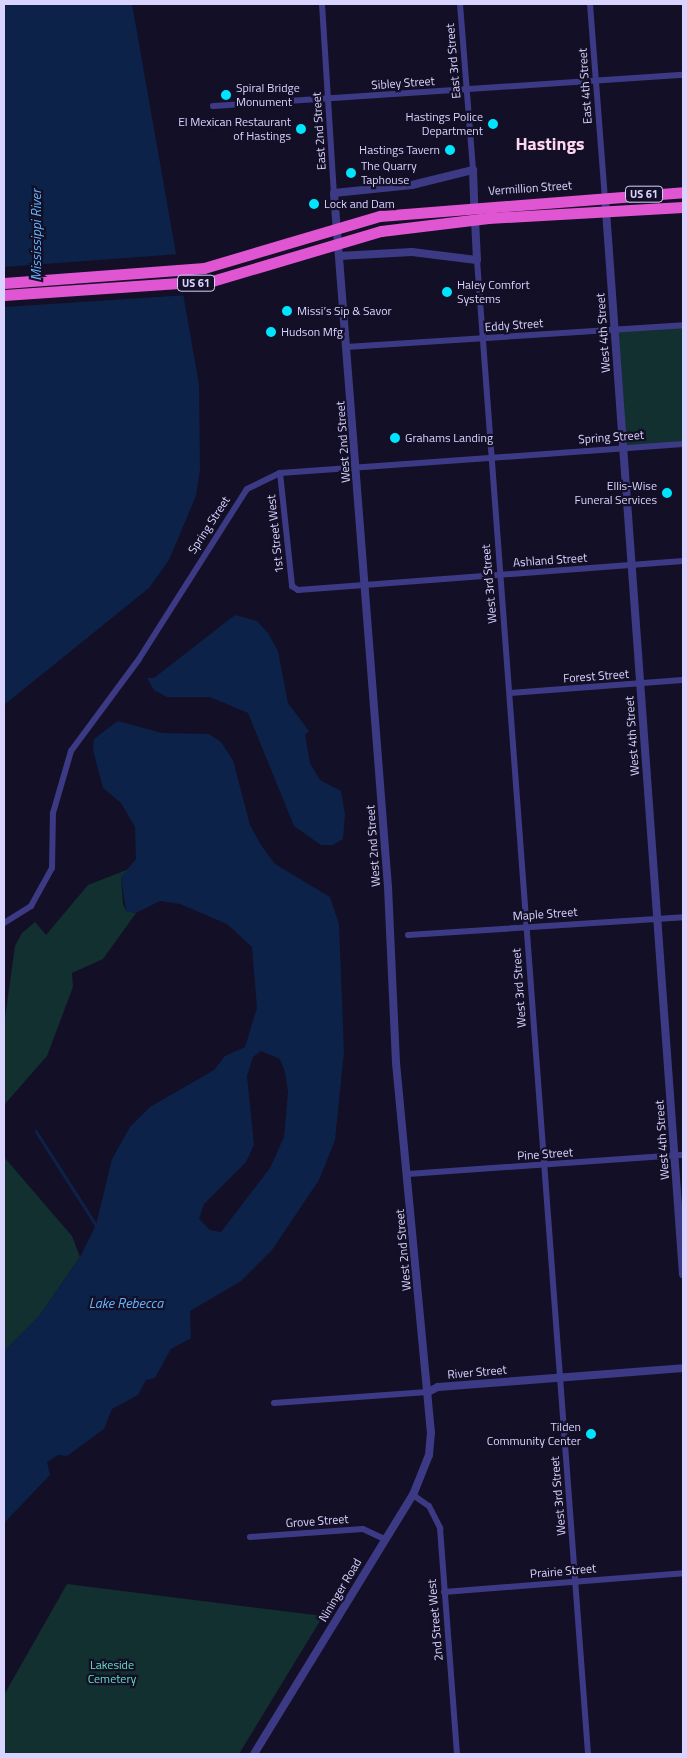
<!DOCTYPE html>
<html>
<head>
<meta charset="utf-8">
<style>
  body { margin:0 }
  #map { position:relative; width:687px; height:1758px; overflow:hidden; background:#130f26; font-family:"Titillium Web",sans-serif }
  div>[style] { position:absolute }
  .green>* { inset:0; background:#12302f }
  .water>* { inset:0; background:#0c2248 }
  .pier>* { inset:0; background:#130f26 }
  .stream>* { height:2.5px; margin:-1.25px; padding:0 1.25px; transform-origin:1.25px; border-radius:1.25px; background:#0c2248 }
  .minor>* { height:6px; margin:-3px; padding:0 3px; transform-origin:3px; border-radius:3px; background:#3d3a85 }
  .tertiary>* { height:8px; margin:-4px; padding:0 4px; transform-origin:4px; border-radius:4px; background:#3d3a85 }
  .trunk>* { height:11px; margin:-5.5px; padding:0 5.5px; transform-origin:5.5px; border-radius:5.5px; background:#e055d1 }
  .trunk-bridge>* { height:11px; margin:-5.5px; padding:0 5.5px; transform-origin:5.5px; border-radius:5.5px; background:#e055d1 }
  .dots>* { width:14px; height:14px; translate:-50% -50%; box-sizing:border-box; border:2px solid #130f26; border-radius:50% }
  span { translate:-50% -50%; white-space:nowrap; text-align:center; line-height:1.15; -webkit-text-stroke:4.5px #130f26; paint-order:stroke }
  .shield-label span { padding:1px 4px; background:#130f26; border:1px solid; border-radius:4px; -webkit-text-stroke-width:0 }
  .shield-label { font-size:11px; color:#d9d4ff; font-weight:700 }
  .street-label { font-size:12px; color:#d9d4ff }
  .poi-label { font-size:12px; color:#d9d4ff }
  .left { translate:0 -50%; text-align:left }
  .right { translate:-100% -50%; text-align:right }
  .park-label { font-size:12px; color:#5fe0c0 }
  .water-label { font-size:14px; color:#62b6ff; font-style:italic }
  .district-label { font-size:18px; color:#ffd6f0; font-weight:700 }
  .frame { position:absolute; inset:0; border:5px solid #d9d4ff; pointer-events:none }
</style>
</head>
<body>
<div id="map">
  <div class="green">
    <div style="clip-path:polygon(683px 325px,683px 444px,624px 448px,614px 330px)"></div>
    <div style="clip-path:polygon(129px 869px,121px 878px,123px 904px,126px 911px,136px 913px,103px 959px,72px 973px,73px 987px,47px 1056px,4px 1105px,4px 1025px,15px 946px,22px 933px,35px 922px,46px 935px,88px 885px)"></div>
    <div style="clip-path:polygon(4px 1157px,72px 1236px,80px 1257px,40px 1315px,4px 1351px)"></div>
    <div style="clip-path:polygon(67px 1584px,323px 1616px,239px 1754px,4px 1754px,4px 1695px)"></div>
  </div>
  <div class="water">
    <div style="clip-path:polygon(4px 4px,132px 4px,199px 384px,200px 469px,196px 496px,169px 560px,149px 588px,4px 705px)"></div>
    <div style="clip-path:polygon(235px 615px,257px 621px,268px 633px,278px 651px,288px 703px,309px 731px,305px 735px,310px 763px,320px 780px,341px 791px,345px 814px,343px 839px,333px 845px,321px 845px,294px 826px,248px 713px,210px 697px,167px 697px,154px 690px,147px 678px,154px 678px)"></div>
    <div style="clip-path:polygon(evenodd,118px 721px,162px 733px,209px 734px,221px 742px,233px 760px,250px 825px,261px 845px,275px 864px,330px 897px,339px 924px,344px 1052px,335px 1140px,319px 1180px,272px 1250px,241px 1281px,190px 1311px,191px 1338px,171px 1349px,155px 1378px,146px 1380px,138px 1395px,112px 1409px,104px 1429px,67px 1456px,58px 1455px,47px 1462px,50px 1475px,4px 1523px,4px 1351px,40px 1315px,80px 1257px,96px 1225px,112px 1159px,130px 1127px,150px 1107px,214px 1070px,225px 1056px,245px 1047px,257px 1008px,252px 947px,227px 924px,180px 904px,160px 901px,136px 913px,126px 911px,121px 877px,136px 859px,135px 827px,121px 803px,103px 788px,93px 750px,94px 739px,118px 721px,261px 1051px,280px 1059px,285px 1072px,288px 1092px,284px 1137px,270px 1168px,221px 1232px,210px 1230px,199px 1219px,204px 1204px,246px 1162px,254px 1145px,247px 1076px,253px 1057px,261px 1051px)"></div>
  </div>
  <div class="pier">
    <div style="clip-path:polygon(180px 254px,188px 295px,4px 307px,4px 267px)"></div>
  </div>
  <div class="stream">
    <div style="left:36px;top:1131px;width:112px;rotate:57.4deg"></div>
  </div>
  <div class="minor">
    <div style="left:322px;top:4px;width:189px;rotate:86.4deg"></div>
    <div style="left:460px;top:4px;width:167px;rotate:85.5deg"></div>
    <div style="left:590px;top:4px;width:194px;rotate:85.6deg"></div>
    <div style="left:213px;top:106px;width:471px;rotate:-3.8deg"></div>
    <div style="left:477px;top:260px;width:1498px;rotate:85.75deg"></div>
    <div style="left:346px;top:347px;width:338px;rotate:-3.7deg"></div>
    <div style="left:280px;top:473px;width:114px;rotate:83.9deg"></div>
    <div style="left:292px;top:586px;width:7px;rotate:34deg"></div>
    <div style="left:298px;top:590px;width:386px;rotate:-4.3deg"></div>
    <div style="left:510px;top:693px;width:173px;rotate:-4.3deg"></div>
    <div style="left:4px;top:923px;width:32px;rotate:-32deg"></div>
    <div style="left:31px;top:906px;width:43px;rotate:-61.1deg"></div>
    <div style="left:52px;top:868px;width:55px;rotate:-89deg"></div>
    <div style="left:53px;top:813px;width:65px;rotate:-73.8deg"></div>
    <div style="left:71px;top:751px;width:114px;rotate:-53.5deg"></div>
    <div style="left:139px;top:659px;width:201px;rotate:-57.6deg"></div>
    <div style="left:247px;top:489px;width:37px;rotate:-26deg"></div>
    <div style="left:280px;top:473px;width:404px;rotate:-4.1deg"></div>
    <div style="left:408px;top:935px;width:276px;rotate:-3.7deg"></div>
    <div style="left:408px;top:1174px;width:276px;rotate:-4deg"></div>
    <div style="left:274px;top:1403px;width:154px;rotate:-4.1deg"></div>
    <div style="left:413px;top:1495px;width:19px;rotate:35deg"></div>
    <div style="left:429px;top:1506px;width:25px;rotate:63deg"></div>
    <div style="left:440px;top:1528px;width:227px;rotate:85.7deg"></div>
    <div style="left:250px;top:1537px;width:113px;rotate:-4deg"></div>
    <div style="left:363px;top:1529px;width:23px;rotate:25deg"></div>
    <div style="left:444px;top:1592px;width:240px;rotate:-4.5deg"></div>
  </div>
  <div class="tertiary">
    <div style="left:605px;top:197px;width:1080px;rotate:85.86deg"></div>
    <div style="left:339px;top:256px;width:73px;rotate:-3.1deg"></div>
    <div style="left:412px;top:252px;width:65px;rotate:7deg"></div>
    <div style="left:477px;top:260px;width:41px;rotate:-92.8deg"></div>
    <div style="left:428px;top:1392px;width:11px;rotate:-27deg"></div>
    <div style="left:438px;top:1387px;width:246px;rotate:-4.4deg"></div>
    <div style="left:254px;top:1754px;width:304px;rotate:-58.5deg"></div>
    <div style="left:413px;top:1495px;width:43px;rotate:-68.2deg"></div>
    <div style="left:429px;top:1455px;width:22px;rotate:-85deg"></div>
    <div style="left:431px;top:1433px;width:372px;rotate:-95.4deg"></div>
    <div style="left:396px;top:1063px;width:176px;rotate:-92.6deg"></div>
    <div style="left:388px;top:887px;width:696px;rotate:-94.45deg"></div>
    <div style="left:334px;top:193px;width:78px;rotate:-5.9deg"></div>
    <div style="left:412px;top:185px;width:63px;rotate:-13.8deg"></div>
    <div style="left:473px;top:170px;width:36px;rotate:88deg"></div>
  </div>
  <div class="trunk">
    <div style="left:380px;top:216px;width:304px;rotate:-4.5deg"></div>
    <div style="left:381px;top:231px;width:108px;rotate:-6.9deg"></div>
    <div style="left:488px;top:218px;width:195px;rotate:-3.2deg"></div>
  </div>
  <div class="trunk-bridge">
    <div style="left:4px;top:283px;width:201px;rotate:-4.3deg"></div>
    <div style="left:204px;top:268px;width:184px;rotate:-16.5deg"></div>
    <div style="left:4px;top:295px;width:208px;rotate:-3.9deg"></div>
    <div style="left:212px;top:281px;width:176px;rotate:-16.5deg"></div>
  </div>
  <div class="dots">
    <div style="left:226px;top:95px;background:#00e5ff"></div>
    <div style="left:493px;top:124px;background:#00e5ff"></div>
    <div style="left:301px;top:129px;background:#00e5ff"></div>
    <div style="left:450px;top:150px;background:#00e5ff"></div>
    <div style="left:351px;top:173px;background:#00e5ff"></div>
    <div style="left:314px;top:204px;background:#00e5ff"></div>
    <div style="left:447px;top:292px;background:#00e5ff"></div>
    <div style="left:287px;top:311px;background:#00e5ff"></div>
    <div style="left:271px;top:332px;background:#00e5ff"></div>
    <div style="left:395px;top:438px;background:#00e5ff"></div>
    <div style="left:667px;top:493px;background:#00e5ff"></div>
    <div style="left:591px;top:1434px;background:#00e5ff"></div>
  </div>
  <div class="shield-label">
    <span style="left:644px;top:194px">US 61</span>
    <span style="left:196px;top:283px">US 61</span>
  </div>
  <div class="street-label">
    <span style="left:453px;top:61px;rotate:-95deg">East 3rd Street</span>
    <span style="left:403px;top:83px;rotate:-4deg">Sibley Street</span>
    <span style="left:585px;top:86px;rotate:-94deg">East 4th Street</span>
    <span style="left:319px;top:131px;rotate:-94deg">East 2nd Street</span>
    <span style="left:530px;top:188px;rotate:-4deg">Vermillion Street</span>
    <span style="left:514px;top:325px;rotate:-4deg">Eddy Street</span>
    <span style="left:603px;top:333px;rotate:-94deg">West 4th Street</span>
    <span style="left:611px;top:437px;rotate:-4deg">Spring Street</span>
    <span style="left:343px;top:442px;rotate:-94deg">West 2nd Street</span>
    <span style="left:209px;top:525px;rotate:-57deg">Spring Street</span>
    <span style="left:275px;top:534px;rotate:-96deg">1st Street West</span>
    <span style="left:550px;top:560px;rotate:-4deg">Ashland Street</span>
    <span style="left:489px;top:584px;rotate:-95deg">West 3rd Street</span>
    <span style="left:596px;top:676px;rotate:-4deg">Forest Street</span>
    <span style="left:632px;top:736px;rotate:-94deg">West 4th Street</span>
    <span style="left:373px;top:846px;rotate:-94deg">West 2nd Street</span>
    <span style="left:545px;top:914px;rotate:-4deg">Maple Street</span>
    <span style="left:519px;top:988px;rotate:-94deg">West 3rd Street</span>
    <span style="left:662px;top:1140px;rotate:-94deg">West 4th Street</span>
    <span style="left:545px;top:1154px;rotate:-4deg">Pine Street</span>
    <span style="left:403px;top:1250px;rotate:-95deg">West 2nd Street</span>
    <span style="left:477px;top:1372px;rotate:-5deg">River Street</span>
    <span style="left:558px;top:1496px;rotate:-95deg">West 3rd Street</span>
    <span style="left:317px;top:1521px;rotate:-4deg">Grove Street</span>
    <span style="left:563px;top:1571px;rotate:-5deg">Prairie Street</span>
    <span style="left:340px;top:1590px;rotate:-59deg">Nininger Road</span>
    <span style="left:435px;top:1620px;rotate:-95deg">2nd Street West</span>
  </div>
  <div class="poi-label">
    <span class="left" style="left:236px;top:95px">Spiral Bridge<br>Monument</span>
    <span class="right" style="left:483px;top:124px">Hastings Police<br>Department</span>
    <span class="right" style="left:291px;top:129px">El Mexican Restaurant<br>of Hastings</span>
    <span class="right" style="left:440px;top:150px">Hastings Tavern</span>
    <span class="left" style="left:361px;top:173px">The Quarry<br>Taphouse</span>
    <span class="left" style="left:324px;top:204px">Lock and Dam</span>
    <span class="left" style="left:457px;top:292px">Haley Comfort<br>Systems</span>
    <span class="left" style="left:297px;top:311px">Missi’s Sip &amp; Savor</span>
    <span class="left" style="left:281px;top:332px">Hudson Mfg</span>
    <span class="left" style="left:405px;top:438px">Grahams Landing</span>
    <span class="right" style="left:657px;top:493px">Ellis-Wise<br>Funeral Services</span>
    <span class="right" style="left:581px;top:1434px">Tilden<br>Community Center</span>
  </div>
  <div class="park-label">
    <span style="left:112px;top:1672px">Lakeside<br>Cemetery</span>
  </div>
  <div class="water-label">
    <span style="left:36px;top:235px;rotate:-90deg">Mississippi River</span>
    <span style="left:126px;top:1303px">Lake Rebecca</span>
  </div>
  <div class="district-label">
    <span style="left:550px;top:144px">Hastings</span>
  </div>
  <div class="frame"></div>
</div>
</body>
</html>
